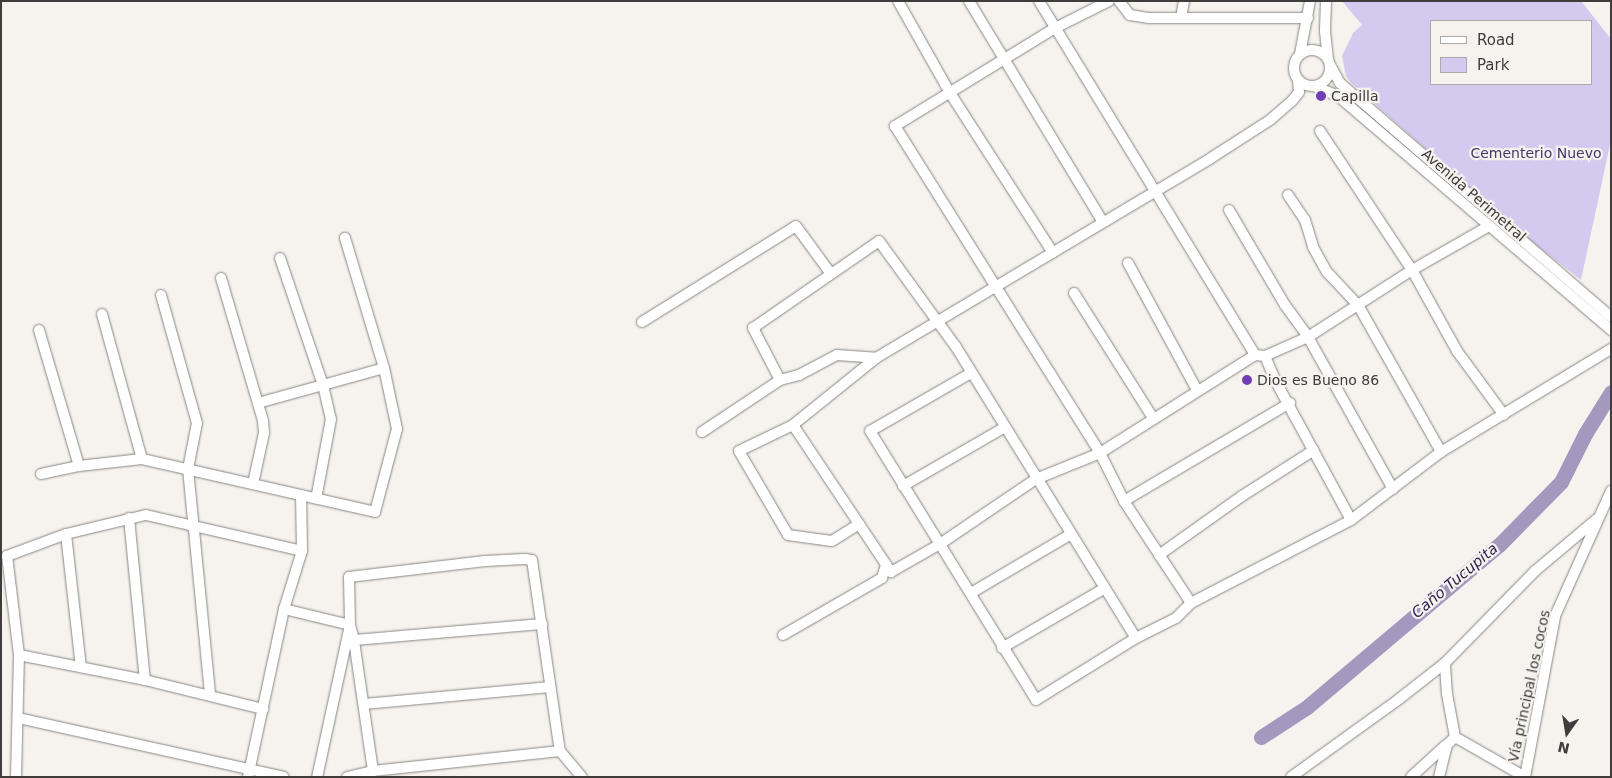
<!DOCTYPE html>
<html>
<head>
<meta charset="utf-8">
<style>
  body { margin:0 }
  #map { position:relative; width:1612px; height:778px; overflow:hidden; background:#f6f3ef; font-family:"DejaVu Sans",sans-serif }
  div>[style] { position:absolute }
  .green>* { inset:0; background:#d4c9ee }
  .stream>* { height:2.5px; margin:-1.25px; padding:0 1.25px; transform-origin:1.25px; border-radius:1.25px; background:#a498bf }
  .river>* { height:15px; margin:-7.5px; padding:0 7.5px; transform-origin:7.5px; border-radius:7.5px; background:#a498bf }
  .roads { filter:drop-shadow(0 0 1px #888682) drop-shadow(0 0 1px #888682) }
  .minor>* { height:10px; margin:-5px; padding:0 5px; transform-origin:5px; border-radius:5px; background:#fff }
  .minor>.ring { margin:-5px; padding:0; box-sizing:content-box; background:none; border:10px solid #fff; border-radius:50% }
  .dots>* { width:14px; height:14px; translate:-50% -50%; box-sizing:border-box; border:2px solid #f6f3ef; border-radius:50% }
  span { translate:-50% -50%; white-space:nowrap; text-align:center; line-height:1.15; -webkit-text-stroke:4.5px #f6f3ef; paint-order:stroke }
  .poi-label { font-size:14px; color:#3e3d3b }
  .left { translate:0 -50%; text-align:left }
  .park-label { font-size:14px; color:#493669 }
  .street-label { font-size:14px; color:#3e3d3b }
  .water-label { font-size:15px; color:#311e4f; font-style:italic }
  .frame { position:absolute; inset:0; border:2px solid #3e3d3b; pointer-events:none }
  .legend { position:absolute; left:1430px; top:20px; width:162px; height:65px; box-sizing:border-box; background:#f6f3ef; border:1px solid #acaaa7; margin:0; padding:6px 9px; list-style:none; font-size:15px; color:#3e3d3b }
  .legend li { display:flex; align-items:center; gap:10px; height:25px }
  .legend b { width:25px; border:1px solid #acaaa7 }
  .north { position:absolute; left:1542px; top:708px; width:50px; height:50px; -webkit-text-stroke:4px #f6f3ef; paint-order:stroke; rotate:193deg; font-size:14px; font-weight:700; line-height:20px; text-align:center; color:#3e3d3b }
  .north::after { content:''; display:block; margin:auto; width:18px; height:22px; background:#3e3d3b; clip-path:polygon(50% 0,100% 100%,50% 72%,0 100%) }
</style>
</head>
<body>
<div id="map">
  <div class="green">
    <div style="clip-path:polygon(evenodd,1342px 1px,1581px 1px,1611px 39px,1611px 140px,1581px 280px,1518px 231px,1350px 82px,1346px 76px,1342px 56px,1353px 33px,1362px 25px,1342px 1px,1431px 21px,1591px 21px,1591px 84px,1431px 84px,1431px 21px)"></div>
  </div>
  <div class="stream">
    <div style="left:1603px;top:405px;width:8px;rotate:7deg"></div>
  </div>
  <div class="river">
    <div style="left:1261px;top:737px;width:55px;rotate:-33.1deg"></div>
    <div style="left:1307px;top:707px;width:251px;rotate:-40.2deg"></div>
    <div style="left:1499px;top:545px;width:88px;rotate:-45.5deg"></div>
    <div style="left:1561px;top:482px;width:54px;rotate:-63.4deg"></div>
    <div style="left:1585px;top:434px;width:49px;rotate:-58.2deg"></div>
  </div>
  <div class="roads">
    <div class="minor">
      <div style="left:898px;top:1px;width:106px;rotate:60.5deg"></div>
      <div style="left:950px;top:93px;width:190px;rotate:57.2deg"></div>
      <div style="left:969px;top:1px;width:258px;rotate:58.8deg"></div>
      <div style="left:1039px;top:1px;width:415px;rotate:58.6deg"></div>
      <div style="left:1109px;top:1px;width:60px;rotate:153.4deg"></div>
      <div style="left:1055px;top:28px;width:188px;rotate:148.5deg"></div>
      <div style="left:895px;top:126px;width:386px;rotate:57.9deg"></div>
      <div style="left:1100px;top:453px;width:54px;rotate:63.4deg"></div>
      <div style="left:1124px;top:501px;width:122px;rotate:56.7deg"></div>
      <div style="left:1119px;top:1px;width:18px;rotate:52deg"></div>
      <div style="left:1130px;top:15px;width:18px;rotate:9deg"></div>
      <div style="left:1148px;top:18px;width:160px"></div>
      <div style="left:1326px;top:1px;width:30px;rotate:92deg"></div>
      <div style="left:1325px;top:31px;width:28px;rotate:84deg"></div>
      <div style="left:1181px;top:18px;width:17px;rotate:-80deg"></div>
      <div class="ring" style="left:1294px;top:50px;width:26px;height:26px"></div>
      <div style="left:1300px;top:54px;width:54px;rotate:-79.3deg"></div>
      <div style="left:1330px;top:65px;width:21px;rotate:61deg"></div>
      <div style="left:1340px;top:83px;width:358px;rotate:40.8deg"></div>
      <div style="left:1316px;top:87px;width:24px;rotate:22deg"></div>
      <div style="left:1338px;top:96px;width:360px;rotate:40.6deg"></div>
      <div style="left:1320px;top:131px;width:167px;rotate:56.5deg"></div>
      <div style="left:1412px;top:270px;width:93px;rotate:60.9deg"></div>
      <div style="left:1457px;top:351px;width:79px;rotate:53.7deg"></div>
      <div style="left:1288px;top:195px;width:30px;rotate:56deg"></div>
      <div style="left:1305px;top:220px;width:28px;rotate:73deg"></div>
      <div style="left:1313px;top:247px;width:29px;rotate:61deg"></div>
      <div style="left:1327px;top:272px;width:45px;rotate:46.8deg"></div>
      <div style="left:1358px;top:305px;width:169px;rotate:60.5deg"></div>
      <div style="left:1229px;top:210px;width:110px;rotate:59.5deg"></div>
      <div style="left:1285px;top:305px;width:39px;rotate:54deg"></div>
      <div style="left:1308px;top:337px;width:174px;rotate:60.8deg"></div>
      <div style="left:280px;top:258px;width:134px;rotate:71.3deg"></div>
      <div style="left:323px;top:385px;width:35px;rotate:77deg"></div>
      <div style="left:331px;top:419px;width:81px;rotate:100.6deg"></div>
      <div style="left:1128px;top:263px;width:145px;rotate:61.5deg"></div>
      <div style="left:221px;top:278px;width:149px;rotate:73.6deg"></div>
      <div style="left:263px;top:421px;width:12px;rotate:85deg"></div>
      <div style="left:264px;top:433px;width:52px;rotate:102.2deg"></div>
      <div style="left:1074px;top:293px;width:148px;rotate:57.7deg"></div>
      <div style="left:161px;top:295px;width:133px;rotate:74.3deg"></div>
      <div style="left:197px;top:423px;width:47px;rotate:101.1deg"></div>
      <div style="left:188px;top:469px;width:227px;rotate:84.4deg"></div>
      <div style="left:102px;top:314px;width:150px;rotate:74.6deg"></div>
      <div style="left:642px;top:322px;width:181px;rotate:-31.9deg"></div>
      <div style="left:796px;top:226px;width:59px;rotate:53.9deg"></div>
      <div style="left:39px;top:330px;width:142px;rotate:73.6deg"></div>
      <div style="left:1265px;top:356px;width:26px;rotate:67deg"></div>
      <div style="left:1275px;top:380px;width:159px;rotate:61.5deg"></div>
      <div style="left:876px;top:358px;width:390px;rotate:-30.8deg"></div>
      <div style="left:1211px;top:158px;width:70px;rotate:-32.8deg"></div>
      <div style="left:1270px;top:120px;width:29px;rotate:-41deg"></div>
      <div style="left:1292px;top:101px;width:11px;rotate:-52deg"></div>
      <div style="left:1299px;top:92px;width:12px;rotate:-95deg"></div>
      <div style="left:971px;top:373px;width:116px;rotate:150.1deg"></div>
      <div style="left:870px;top:431px;width:316px;rotate:58.3deg"></div>
      <div style="left:1036px;top:700px;width:118px;rotate:-31.8deg"></div>
      <div style="left:1136px;top:638px;width:45px;rotate:-26.6deg"></div>
      <div style="left:1176px;top:618px;width:21px;rotate:-45deg"></div>
      <div style="left:1191px;top:603px;width:180px;rotate:-27.4deg"></div>
      <div style="left:1351px;top:520px;width:113px;rotate:-37.1deg"></div>
      <div style="left:1441px;top:452px;width:199px;rotate:-31.2deg"></div>
      <div style="left:780px;top:380px;width:59px;rotate:-117.4deg"></div>
      <div style="left:753px;top:328px;width:153px;rotate:-34.6deg"></div>
      <div style="left:879px;top:241px;width:131px;rotate:54deg"></div>
      <div style="left:956px;top:347px;width:342px;rotate:58.3deg"></div>
      <div style="left:258px;top:403px;width:131px;rotate:-15.5deg"></div>
      <div style="left:793px;top:425px;width:60px;rotate:154.3deg"></div>
      <div style="left:739px;top:451px;width:97px;rotate:59.7deg"></div>
      <div style="left:788px;top:535px;width:44px;rotate:7.8deg"></div>
      <div style="left:832px;top:541px;width:32px;rotate:-32deg"></div>
      <div style="left:702px;top:432px;width:94px;rotate:-33.7deg"></div>
      <div style="left:780px;top:380px;width:20px;rotate:-15deg"></div>
      <div style="left:799px;top:375px;width:43px;rotate:-27.8deg"></div>
      <div style="left:837px;top:355px;width:39px;rotate:4deg"></div>
      <div style="left:876px;top:358px;width:107px;rotate:141.1deg"></div>
      <div style="left:793px;top:425px;width:177px;rotate:56.3deg"></div>
      <div style="left:891px;top:572px;width:56px;rotate:-29.7deg"></div>
      <div style="left:940px;top:544px;width:116px;rotate:-34.1deg"></div>
      <div style="left:1036px;top:479px;width:69px;rotate:-22.1deg"></div>
      <div style="left:1100px;top:453px;width:183px;rotate:-32.3deg"></div>
      <div style="left:1255px;top:355px;width:10px;rotate:6deg"></div>
      <div style="left:1265px;top:356px;width:47px;rotate:-23.8deg"></div>
      <div style="left:1308px;top:337px;width:124px;rotate:-32.8deg"></div>
      <div style="left:1412px;top:270px;width:89px;rotate:-29.7deg"></div>
      <div style="left:41px;top:474px;width:39px;rotate:-12deg"></div>
      <div style="left:79px;top:466px;width:63px;rotate:-6.3deg"></div>
      <div style="left:142px;top:459px;width:239px;rotate:12.8deg"></div>
      <div style="left:375px;top:512px;width:86px;rotate:-75.2deg"></div>
      <div style="left:397px;top:429px;width:62px;rotate:-102deg"></div>
      <div style="left:384px;top:368px;width:136px;rotate:-106.7deg"></div>
      <div style="left:903px;top:486px;width:118px;rotate:-30deg"></div>
      <div style="left:1124px;top:501px;width:193px;rotate:-30.6deg"></div>
      <div style="left:129px;top:518px;width:163px;rotate:84.4deg"></div>
      <div style="left:66px;top:534px;width:134px;rotate:83.6deg"></div>
      <div style="left:1159px;top:555px;width:102px;rotate:-35.4deg"></div>
      <div style="left:1242px;top:496px;width:85px;rotate:-32.6deg"></div>
      <div style="left:971px;top:593px;width:116px;rotate:-30.5deg"></div>
      <div style="left:284px;top:609px;width:68px;rotate:13.6deg"></div>
      <div style="left:350px;top:625px;width:156px;rotate:102.2deg"></div>
      <div style="left:783px;top:635px;width:114px;rotate:-29.9deg"></div>
      <div style="left:882px;top:578px;width:14px;rotate:-73deg"></div>
      <div style="left:354px;top:640px;width:189px;rotate:-4.9deg"></div>
      <div style="left:1002px;top:648px;width:119px;rotate:-30.2deg"></div>
      <div style="left:19px;top:655px;width:128px;rotate:11.2deg"></div>
      <div style="left:145px;top:680px;width:122px;rotate:13.8deg"></div>
      <div style="left:364px;top:704px;width:187px;rotate:-5.2deg"></div>
      <div style="left:18px;top:718px;width:272px;rotate:12.5deg"></div>
      <div style="left:1455px;top:737px;width:81px;rotate:29.7deg"></div>
      <div style="left:373px;top:771px;width:132px;rotate:-98.3deg"></div>
      <div style="left:354px;top:640px;width:16px;rotate:-105deg"></div>
      <div style="left:350px;top:625px;width:48px;rotate:-91.2deg"></div>
      <div style="left:349px;top:577px;width:137px;rotate:-6.7deg"></div>
      <div style="left:485px;top:561px;width:40px;rotate:-2.9deg"></div>
      <div style="left:525px;top:559px;width:7px;rotate:8deg"></div>
      <div style="left:532px;top:560px;width:193px;rotate:81.7deg"></div>
      <div style="left:560px;top:751px;width:34px;rotate:50deg"></div>
      <div style="left:16px;top:777px;width:122px;rotate:-88.6deg"></div>
      <div style="left:19px;top:655px;width:100px;rotate:-96.9deg"></div>
      <div style="left:7px;top:556px;width:63px;rotate:-20.4deg"></div>
      <div style="left:66px;top:534px;width:82px;rotate:-13.4deg"></div>
      <div style="left:146px;top:515px;width:160px;rotate:13deg"></div>
      <div style="left:248px;top:777px;width:172px;rotate:-77.9deg"></div>
      <div style="left:284px;top:609px;width:61px;rotate:-72.8deg"></div>
      <div style="left:302px;top:551px;width:56px;rotate:-91deg"></div>
      <div style="left:347px;top:777px;width:27px;rotate:-13deg"></div>
      <div style="left:373px;top:771px;width:188px;rotate:-6.1deg"></div>
      <div style="left:1291px;top:777px;width:133px;rotate:-35.8deg"></div>
      <div style="left:1399px;top:699px;width:58px;rotate:-38deg"></div>
      <div style="left:1445px;top:663px;width:129px;rotate:-45.6deg"></div>
      <div style="left:1535px;top:571px;width:81px;rotate:-40deg"></div>
      <div style="left:1411px;top:777px;width:47px;rotate:-42.4deg"></div>
      <div style="left:1439px;top:777px;width:33px;rotate:-76deg"></div>
      <div style="left:1447px;top:745px;width:11px;rotate:-45deg"></div>
      <div style="left:1455px;top:737px;width:44px;rotate:-100.5deg"></div>
      <div style="left:1447px;top:694px;width:31px;rotate:-94deg"></div>
      <div style="left:1525px;top:777px;width:164px;rotate:-79.4deg"></div>
      <div style="left:1555px;top:616px;width:137px;rotate:-65.9deg"></div>
    </div>
  </div>
  <div class="dots">
    <div style="left:1321px;top:96px;background:#703db4"></div>
    <div style="left:1247px;top:380px;background:#703db4"></div>
  </div>
  <div class="poi-label">
    <span class="left" style="left:1331px;top:96px">Capilla</span>
    <span class="left" style="left:1257px;top:380px">Dios es Bueno 86</span>
  </div>
  <div class="park-label">
    <span style="left:1536px;top:153px">Cementerio Nuevo</span>
  </div>
  <div class="street-label">
    <span style="left:1474px;top:195px;rotate:41deg">Avenida Perimetral</span>
    <span style="left:1529px;top:686px;rotate:-78deg">Vía principal los cocos</span>
  </div>
  <div class="water-label">
    <span style="left:1455px;top:581px;rotate:-40deg">Caño Tucupita</span>
  </div>
  <div class="frame"></div>
  <ul class="legend">
  <li><b style="height:6px;background:#fff"></b>Road</li>
  <li><b style="height:14px;background:#d4c9ee"></b>Park</li>
  </ul>
  <div class="north">N</div>
</div>
</body>
</html>
